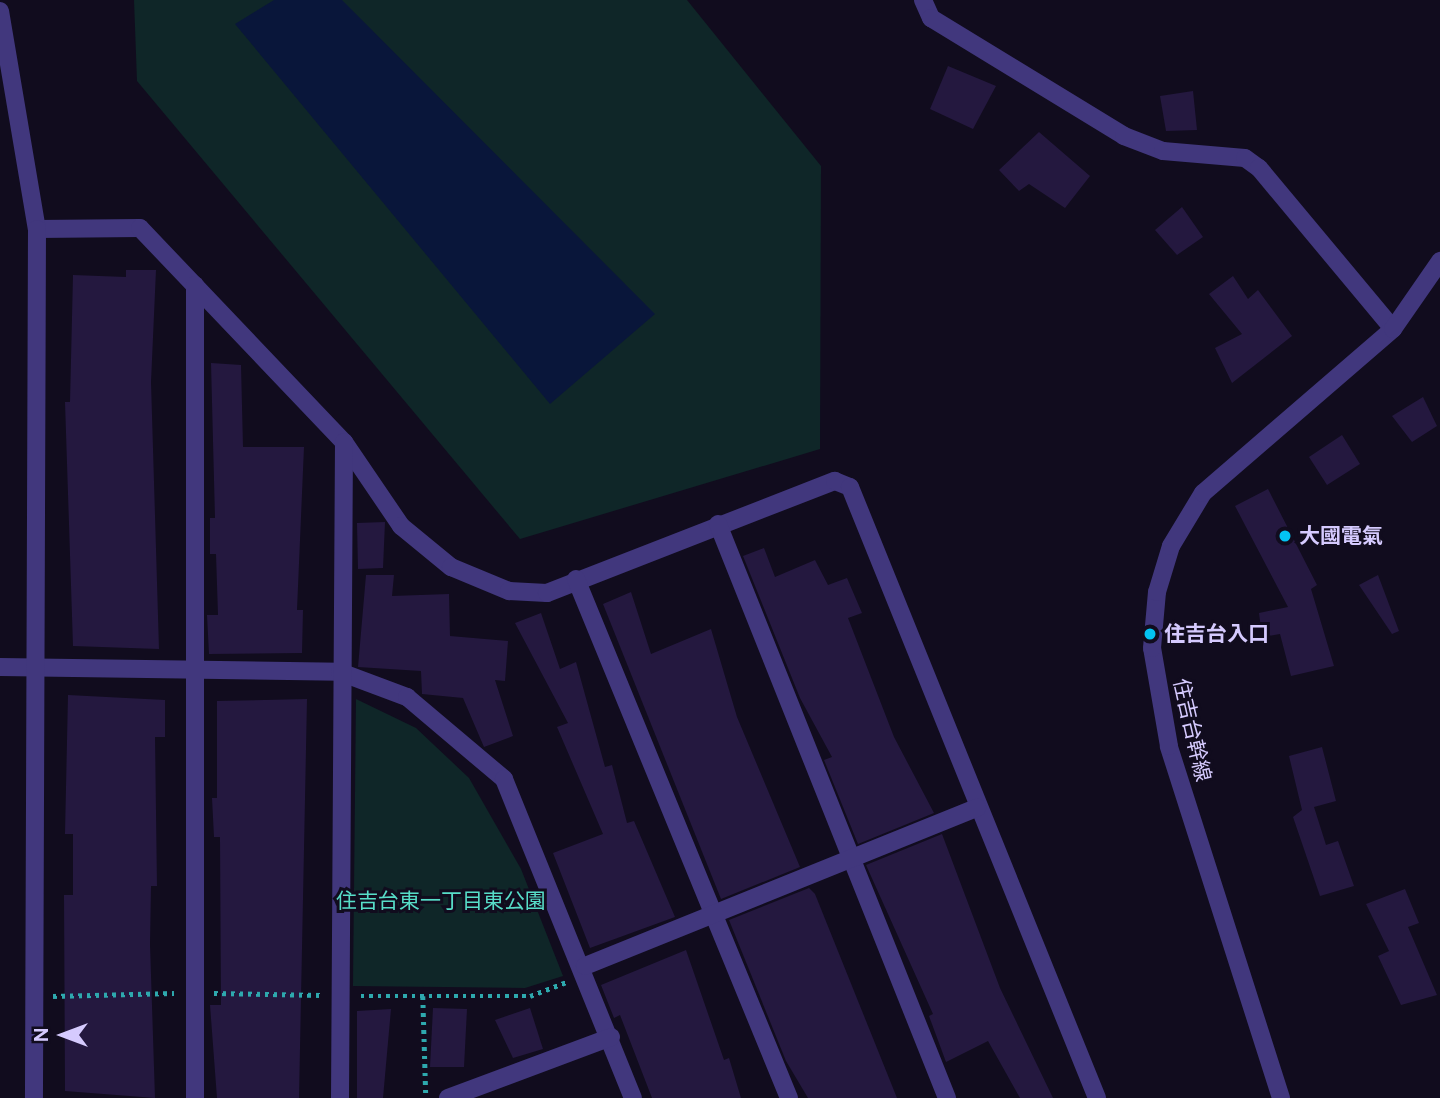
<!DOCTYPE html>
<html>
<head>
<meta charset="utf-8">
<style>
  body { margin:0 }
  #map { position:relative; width:1440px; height:1098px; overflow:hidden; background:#110c1e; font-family:Figtree,"Noto Sans JP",sans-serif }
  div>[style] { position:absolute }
  .green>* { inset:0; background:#0f2628 }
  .water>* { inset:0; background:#09163a }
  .building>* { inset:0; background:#24183f }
  .path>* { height:4.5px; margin-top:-2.25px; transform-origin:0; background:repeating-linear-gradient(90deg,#2ea9ae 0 3.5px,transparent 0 8.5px) }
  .minor>* { height:18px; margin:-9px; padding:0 9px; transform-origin:9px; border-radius:9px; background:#41377d }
  .tertiary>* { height:18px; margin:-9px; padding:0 9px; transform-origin:9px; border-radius:9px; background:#41377d }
  .dots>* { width:19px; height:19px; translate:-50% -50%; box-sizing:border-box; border:4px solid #110c1e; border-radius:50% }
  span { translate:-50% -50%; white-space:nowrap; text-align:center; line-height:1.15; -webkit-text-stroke:6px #110c1e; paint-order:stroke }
  .poi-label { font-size:21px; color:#d5cafe; font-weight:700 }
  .left { translate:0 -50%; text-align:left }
  .street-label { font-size:21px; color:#d5cafe }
  .park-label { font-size:21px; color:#57ddc8 }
  .north { position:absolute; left:28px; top:1000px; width:70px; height:70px; -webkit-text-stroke:5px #110c1e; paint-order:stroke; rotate:270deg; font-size:19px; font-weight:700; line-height:28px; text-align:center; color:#d5cafe }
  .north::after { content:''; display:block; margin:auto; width:24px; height:32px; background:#d5cafe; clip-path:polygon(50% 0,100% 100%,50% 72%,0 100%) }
</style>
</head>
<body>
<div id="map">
  <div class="green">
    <div style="clip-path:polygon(134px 0,687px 0,821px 166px,820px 449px,520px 539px,137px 81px)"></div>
    <div style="clip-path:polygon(356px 699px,416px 728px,469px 778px,521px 869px,563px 976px,525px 988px,353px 986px)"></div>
  </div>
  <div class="water">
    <div style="clip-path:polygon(274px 0,342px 0,655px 314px,550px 404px,235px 24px)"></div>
  </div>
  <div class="building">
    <div style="clip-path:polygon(948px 66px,996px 86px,973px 129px,930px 109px)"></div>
    <div style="clip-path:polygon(1193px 91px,1197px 130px,1166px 131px,1160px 96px)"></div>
    <div style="clip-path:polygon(1039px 132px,1090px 176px,1065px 208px,1029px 184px,1019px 191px,999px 170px)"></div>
    <div style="clip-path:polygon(1182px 207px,1203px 237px,1177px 255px,1155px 230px)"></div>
    <div style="clip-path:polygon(126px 270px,156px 270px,151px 382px,159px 649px,73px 646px,65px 402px,70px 402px,73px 275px,126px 277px)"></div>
    <div style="clip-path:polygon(1233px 276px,1248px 299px,1258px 290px,1292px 336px,1232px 383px,1215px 348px,1242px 334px,1209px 294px)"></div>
    <div style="clip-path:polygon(211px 363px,241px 365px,243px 447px,304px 447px,297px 610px,303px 610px,302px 653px,209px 654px,207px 615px,218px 615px,216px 554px,210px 554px,210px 518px,215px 518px)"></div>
    <div style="clip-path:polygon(1423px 397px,1437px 426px,1412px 442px,1392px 416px)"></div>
    <div style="clip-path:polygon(1342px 435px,1360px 464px,1327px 485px,1309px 457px)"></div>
    <div style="clip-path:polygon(1268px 489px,1317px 585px,1311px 589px,1334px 666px,1291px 676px,1280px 634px,1262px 637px,1259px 613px,1288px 607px,1235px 506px)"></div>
    <div style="clip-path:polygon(385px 522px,383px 568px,358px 569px,357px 523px)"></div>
    <div style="clip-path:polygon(764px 548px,775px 577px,815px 560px,828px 585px,847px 578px,862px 613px,848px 618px,894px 737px,934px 813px,858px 844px,824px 760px,832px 757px,800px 698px,743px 556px)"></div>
    <div style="clip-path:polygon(366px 575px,394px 575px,392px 596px,449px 594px,450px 636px,508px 641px,505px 681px,495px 680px,513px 736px,484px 747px,463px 698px,422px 694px,421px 671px,358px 667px)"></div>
    <div style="clip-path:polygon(1378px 575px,1399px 631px,1392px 634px,1359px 585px)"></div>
    <div style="clip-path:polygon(631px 592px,651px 654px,711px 629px,737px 717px,800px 867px,721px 899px,603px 604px)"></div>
    <div style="clip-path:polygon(541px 613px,560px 669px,576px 662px,605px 767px,612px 765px,627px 823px,634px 821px,675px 917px,590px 948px,553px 853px,603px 834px,557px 727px,568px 723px,515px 623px)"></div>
    <div style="clip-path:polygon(68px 695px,165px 700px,165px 737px,155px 737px,157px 886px,151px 886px,150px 944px,155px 1098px,65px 1091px,64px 895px,73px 895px,73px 834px,65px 834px)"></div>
    <div style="clip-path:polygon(307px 699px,299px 1098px,217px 1098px,210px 1005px,221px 1005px,220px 837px,214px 837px,212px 798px,217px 798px,217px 701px)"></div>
    <div style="clip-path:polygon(1322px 747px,1336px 801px,1314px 807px,1326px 845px,1338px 841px,1354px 886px,1320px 896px,1293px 817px,1302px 810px,1289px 756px)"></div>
    <div style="clip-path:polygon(942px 834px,1000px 988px,1053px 1098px,1020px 1098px,988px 1041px,946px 1062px,929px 1016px,933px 1014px,866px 865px)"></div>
    <div style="clip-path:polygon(809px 888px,815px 894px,897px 1098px,808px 1098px,786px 1061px,729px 920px)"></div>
    <div style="clip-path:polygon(1405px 889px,1419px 923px,1408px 927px,1437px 995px,1401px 1005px,1378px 956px,1389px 951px,1366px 904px)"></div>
    <div style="clip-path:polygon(686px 950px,724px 1060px,729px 1058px,741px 1098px,652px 1098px,620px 1015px,614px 1018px,601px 985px)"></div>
    <div style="clip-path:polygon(433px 1008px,467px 1009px,464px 1067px,430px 1067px)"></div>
    <div style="clip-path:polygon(530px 1008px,543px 1049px,513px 1058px,495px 1020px)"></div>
    <div style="clip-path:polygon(391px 1009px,383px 1098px,357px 1098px,357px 1011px)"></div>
  </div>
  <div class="path">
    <div style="left:214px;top:993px;width:107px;rotate:1.1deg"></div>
    <div style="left:53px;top:996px;width:121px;rotate:-1.4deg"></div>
    <div style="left:361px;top:996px;width:169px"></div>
    <div style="left:530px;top:996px;width:40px;rotate:-21deg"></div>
    <div style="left:423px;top:996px;width:101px;rotate:88.3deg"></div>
  </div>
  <div class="minor">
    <div style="left:923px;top:0;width:20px;rotate:66deg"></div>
    <div style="left:931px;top:18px;width:226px;rotate:31.4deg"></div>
    <div style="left:1124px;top:136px;width:42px;rotate:21deg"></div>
    <div style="left:1163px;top:151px;width:82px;rotate:4.9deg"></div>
    <div style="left:1245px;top:158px;width:17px;rotate:36deg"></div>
    <div style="left:1259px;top:168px;width:209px;rotate:50.2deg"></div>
    <div style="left:37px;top:229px;width:103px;rotate:-0.6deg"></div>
    <div style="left:140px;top:228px;width:296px;rotate:46.4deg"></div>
    <div style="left:344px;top:442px;width:102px;rotate:55.8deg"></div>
    <div style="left:401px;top:526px;width:65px;rotate:39.4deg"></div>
    <div style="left:451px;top:567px;width:63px;rotate:22.5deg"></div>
    <div style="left:509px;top:591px;width:38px;rotate:3deg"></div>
    <div style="left:547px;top:593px;width:309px;rotate:-21.3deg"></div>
    <div style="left:835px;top:481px;width:16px;rotate:22deg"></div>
    <div style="left:850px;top:487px;width:659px;rotate:67.99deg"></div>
    <div style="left:718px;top:524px;width:618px;rotate:68.25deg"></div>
    <div style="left:576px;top:579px;width:561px;rotate:67.69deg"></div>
    <div style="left:0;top:667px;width:340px;rotate:0.8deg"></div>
    <div style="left:340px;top:672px;width:72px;rotate:20.5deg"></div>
    <div style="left:407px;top:697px;width:127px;rotate:40.2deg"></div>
    <div style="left:504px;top:779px;width:344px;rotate:68deg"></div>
    <div style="left:585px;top:966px;width:423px;rotate:-22deg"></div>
    <div style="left:195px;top:1098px;width:813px;rotate:-90deg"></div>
    <div style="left:340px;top:1098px;width:656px;rotate:-89.65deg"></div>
    <div style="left:448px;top:1098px;width:174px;rotate:-20.5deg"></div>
  </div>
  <div class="tertiary">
    <div style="left:0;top:11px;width:221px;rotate:80.4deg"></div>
    <div style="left:37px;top:229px;width:869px;rotate:90.2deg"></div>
    <div style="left:1281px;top:1098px;width:369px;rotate:-107.7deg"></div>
    <div style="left:1169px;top:746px;width:99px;rotate:-99.8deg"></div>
    <div style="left:1152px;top:648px;width:56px;rotate:-84.9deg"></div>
    <div style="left:1157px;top:592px;width:48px;rotate:-73.1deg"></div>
    <div style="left:1171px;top:546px;width:62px;rotate:-58.9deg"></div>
    <div style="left:1203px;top:493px;width:251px;rotate:-40.8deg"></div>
    <div style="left:1393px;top:329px;width:83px;rotate:-55.3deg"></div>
  </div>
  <div class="dots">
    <div style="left:1285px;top:536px;background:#03c3f2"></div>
    <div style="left:1150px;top:634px;background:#03c3f2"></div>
  </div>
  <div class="poi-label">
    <span class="left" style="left:1299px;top:536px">大國電氣</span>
    <span class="left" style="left:1164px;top:634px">住吉台入口</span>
  </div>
  <div class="street-label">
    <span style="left:1192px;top:730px;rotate:77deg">住吉台幹線</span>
  </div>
  <div class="park-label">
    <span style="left:441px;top:901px">住吉台東一丁目東公園</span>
  </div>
  <div class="north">N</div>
</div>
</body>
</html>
